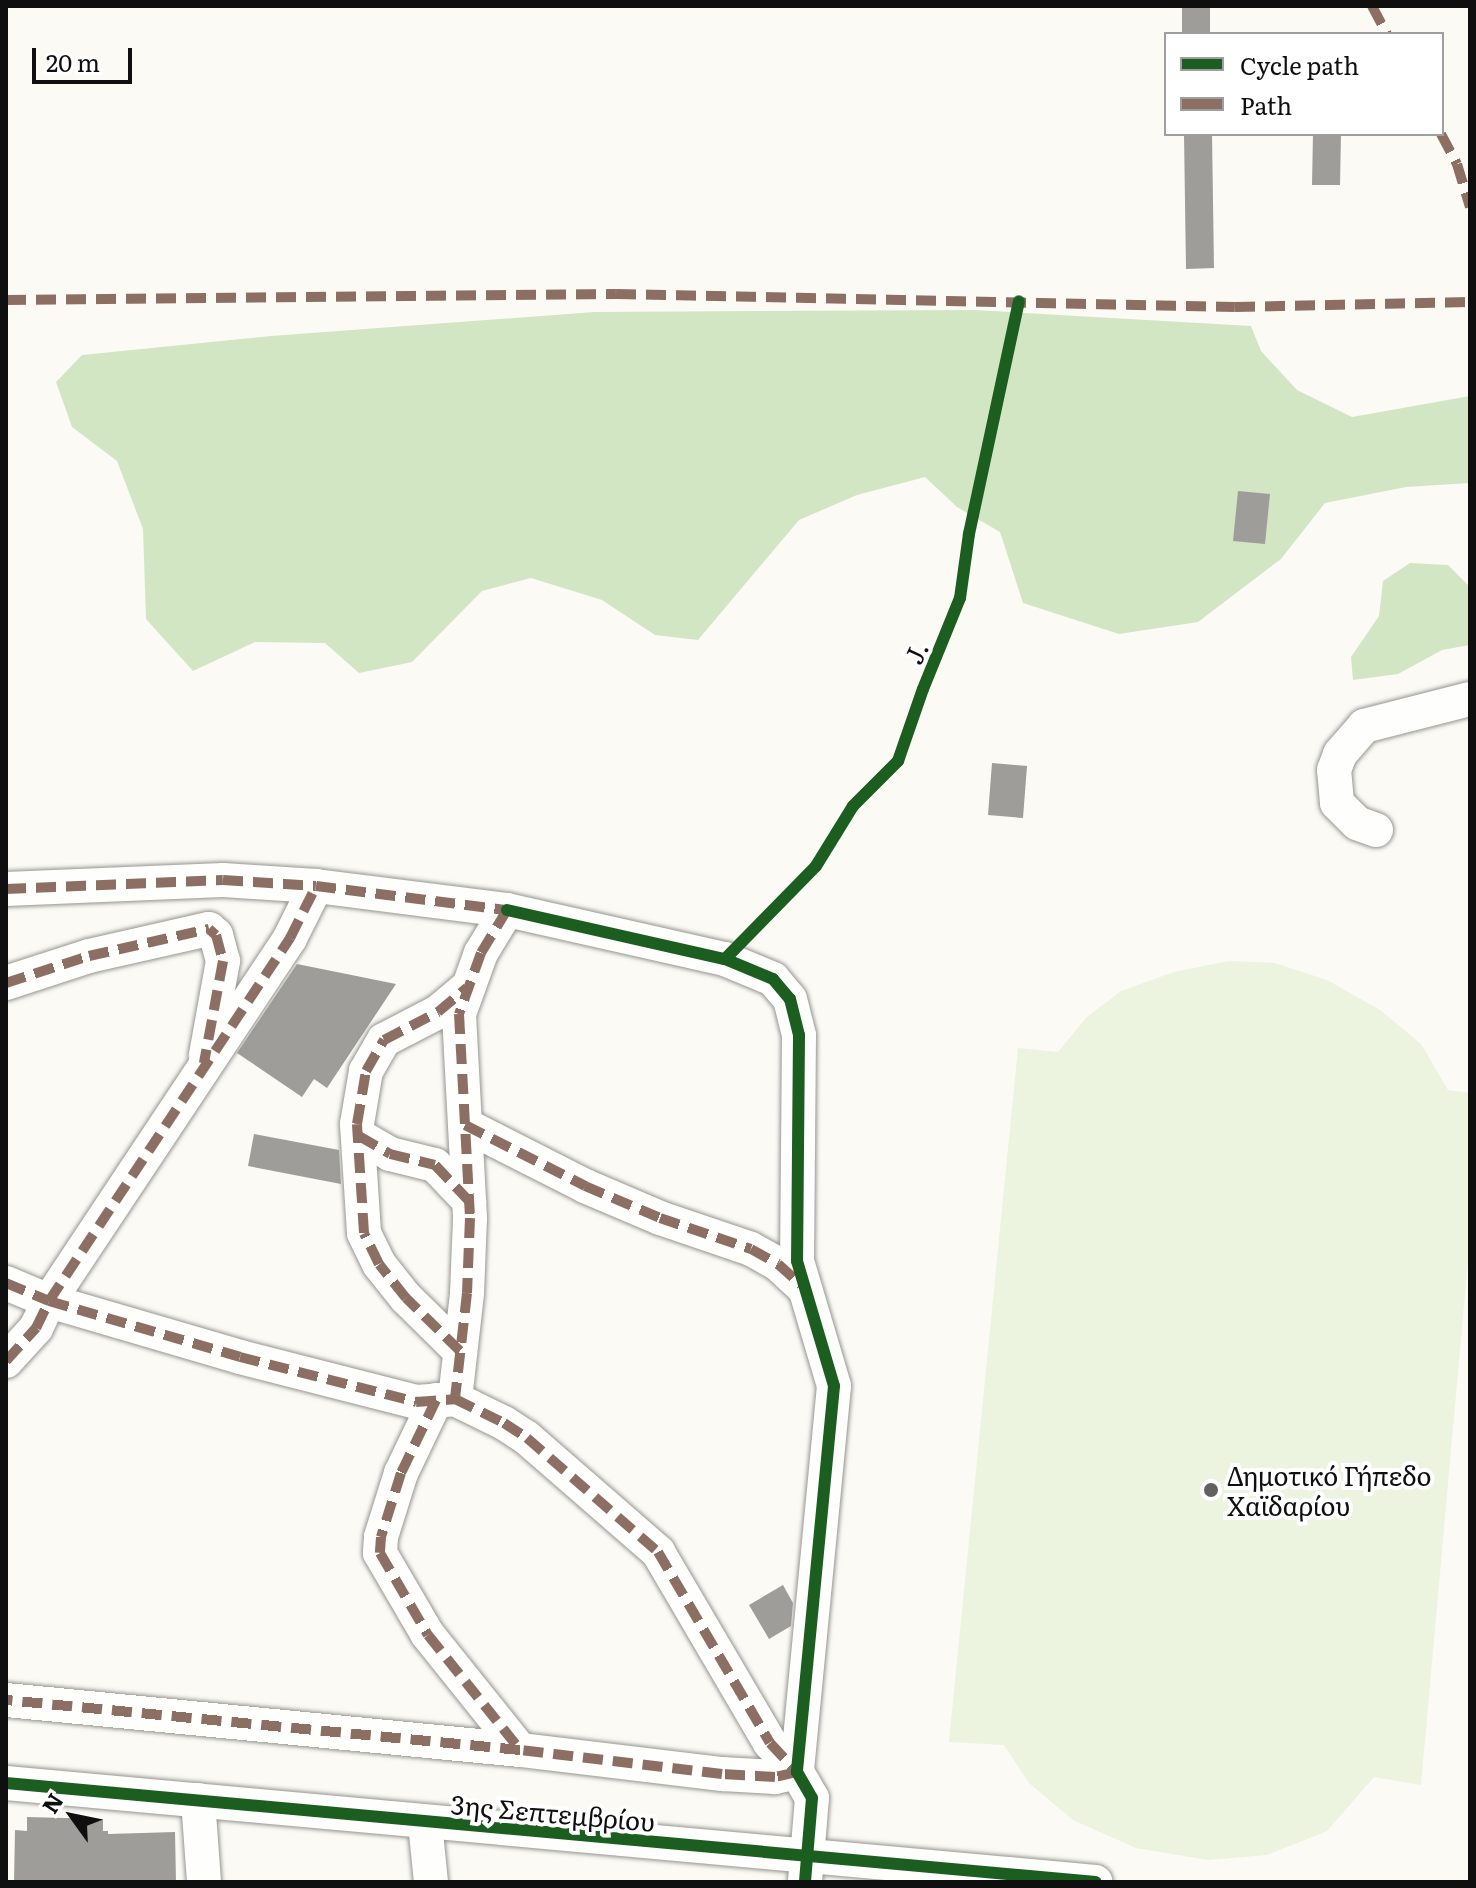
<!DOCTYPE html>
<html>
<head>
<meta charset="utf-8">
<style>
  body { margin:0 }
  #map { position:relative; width:1476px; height:1888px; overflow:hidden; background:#fbfaf4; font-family:Literata,serif }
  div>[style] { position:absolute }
  .forest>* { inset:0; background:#d2e6c4 }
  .pitch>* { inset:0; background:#ecf3df }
  .building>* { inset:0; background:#9f9d99 }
  .roads { filter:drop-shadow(0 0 2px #959592) drop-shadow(0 0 2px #959592) }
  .minor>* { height:34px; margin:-17px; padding:0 17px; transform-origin:17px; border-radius:17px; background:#fefefd }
  .quiet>* { height:10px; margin-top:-5px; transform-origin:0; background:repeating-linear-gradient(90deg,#8d6e63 0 20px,transparent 0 30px) }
  .cycleway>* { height:12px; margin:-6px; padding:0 6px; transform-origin:6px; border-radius:6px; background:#1b5e20 }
  .dots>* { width:22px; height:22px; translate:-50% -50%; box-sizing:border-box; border:4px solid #fff; border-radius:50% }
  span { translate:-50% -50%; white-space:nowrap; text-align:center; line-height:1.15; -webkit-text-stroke:8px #fff; paint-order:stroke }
  .street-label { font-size:26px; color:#0f0f0f }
  .poi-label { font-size:26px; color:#0f0f0f }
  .left { translate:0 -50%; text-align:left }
  .frame { position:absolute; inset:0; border:8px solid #0f0f0f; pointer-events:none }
  .legend { position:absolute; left:1164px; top:32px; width:280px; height:104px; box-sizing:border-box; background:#fff; border:2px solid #9f9f9f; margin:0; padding:10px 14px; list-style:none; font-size:24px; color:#0f0f0f }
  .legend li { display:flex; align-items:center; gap:16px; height:40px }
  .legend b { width:40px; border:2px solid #9f9f9f }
  .north { position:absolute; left:32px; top:1776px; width:80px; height:80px; -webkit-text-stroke:6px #fff; paint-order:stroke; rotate:303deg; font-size:22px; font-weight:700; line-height:32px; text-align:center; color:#0f0f0f }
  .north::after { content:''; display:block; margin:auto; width:28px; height:36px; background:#0f0f0f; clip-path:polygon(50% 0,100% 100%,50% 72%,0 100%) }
  .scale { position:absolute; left:32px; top:48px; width:100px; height:36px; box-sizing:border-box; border:4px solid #0f0f0f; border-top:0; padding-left:10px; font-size:24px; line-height:28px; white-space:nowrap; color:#0f0f0f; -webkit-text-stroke:6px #fff; paint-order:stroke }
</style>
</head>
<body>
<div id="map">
  <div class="forest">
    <div style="clip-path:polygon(975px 310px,1251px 326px,1261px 351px,1297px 390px,1352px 417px,1470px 396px,1470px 483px,1406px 487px,1325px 503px,1281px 559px,1198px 622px,1119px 634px,1023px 603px,1000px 532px,957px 507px,925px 477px,857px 495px,799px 520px,698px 640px,655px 635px,602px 600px,531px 578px,482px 591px,412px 662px,359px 673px,325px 643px,255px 642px,193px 671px,146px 619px,143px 529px,117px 461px,72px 427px,56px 382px,82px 355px,271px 336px,595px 312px)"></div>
    <div style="clip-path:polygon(1410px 563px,1448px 565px,1470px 587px,1470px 645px,1442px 650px,1398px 674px,1353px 680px,1351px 657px,1379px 616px,1383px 581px)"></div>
  </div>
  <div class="pitch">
    <div style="clip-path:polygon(1229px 961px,1275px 963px,1327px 980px,1380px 1010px,1421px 1044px,1448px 1090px,1470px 1093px,1470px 1238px,1421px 1785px,1374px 1777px,1327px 1831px,1267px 1855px,1208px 1860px,1136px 1848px,1073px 1820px,1029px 1783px,1004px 1745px,949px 1742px,1018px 1048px,1058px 1052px,1087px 1017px,1121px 991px,1174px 972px)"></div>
  </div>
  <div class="building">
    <div style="clip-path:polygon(1182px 6px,1210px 6px,1210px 34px,1182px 34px)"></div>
    <div style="clip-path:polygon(1184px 134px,1212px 134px,1214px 268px,1186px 269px)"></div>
    <div style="clip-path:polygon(1313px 134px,1341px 134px,1340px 185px,1312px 185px)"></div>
    <div style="clip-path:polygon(1238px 491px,1270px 494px,1265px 544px,1233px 541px)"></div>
    <div style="clip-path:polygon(992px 763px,1027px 766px,1023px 818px,988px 815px)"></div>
    <div style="clip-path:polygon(297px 964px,396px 984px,327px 1088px,314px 1079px,302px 1097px,237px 1053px)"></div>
    <div style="clip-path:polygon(254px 1134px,339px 1150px,341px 1184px,248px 1166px)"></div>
    <div style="clip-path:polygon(783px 1585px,793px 1603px,791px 1626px,769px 1639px,749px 1605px)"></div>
    <div style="clip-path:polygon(27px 1817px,103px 1819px,103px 1831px,108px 1831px,108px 1834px,175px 1832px,176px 1882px,14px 1882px,15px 1830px,27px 1831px)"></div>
  </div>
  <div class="roads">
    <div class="minor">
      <div style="left:1376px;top:830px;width:20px;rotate:-160deg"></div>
      <div style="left:1357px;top:823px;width:28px;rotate:-135deg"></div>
      <div style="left:1337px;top:803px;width:33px;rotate:-95deg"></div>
      <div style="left:1334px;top:770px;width:17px;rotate:-69deg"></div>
      <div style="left:1340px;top:754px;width:37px;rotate:-49deg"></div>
      <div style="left:1364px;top:726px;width:109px;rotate:-14.3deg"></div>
      <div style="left:6px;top:889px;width:217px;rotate:-2.4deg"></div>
      <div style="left:223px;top:880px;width:93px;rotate:3.7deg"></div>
      <div style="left:316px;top:886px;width:193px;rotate:7.2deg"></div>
      <div style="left:507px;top:910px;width:223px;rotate:12.7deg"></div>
      <div style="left:725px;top:959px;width:52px;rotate:22.6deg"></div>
      <div style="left:773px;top:979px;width:26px;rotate:50deg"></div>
      <div style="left:790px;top:999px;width:37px;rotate:76deg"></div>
      <div style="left:799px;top:1035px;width:226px;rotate:90.5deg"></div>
      <div style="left:797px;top:1261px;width:130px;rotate:73.5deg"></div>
      <div style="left:834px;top:1386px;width:388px;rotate:95.5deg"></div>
      <div style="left:797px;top:1772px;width:30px;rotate:60deg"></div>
      <div style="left:812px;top:1798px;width:84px;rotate:94.8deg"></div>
      <div style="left:6px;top:983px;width:87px;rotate:-18deg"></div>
      <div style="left:89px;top:956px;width:123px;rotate:-12.7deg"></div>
      <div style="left:209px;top:929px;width:9px;rotate:41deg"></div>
      <div style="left:216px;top:935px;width:27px;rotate:75deg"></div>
      <div style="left:223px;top:961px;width:96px;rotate:100.3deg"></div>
      <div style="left:465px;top:1125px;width:135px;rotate:26.9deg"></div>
      <div style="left:585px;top:1186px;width:82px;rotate:23.1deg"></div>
      <div style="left:660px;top:1218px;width:96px;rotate:18.8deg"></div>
      <div style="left:751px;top:1249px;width:31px;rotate:29deg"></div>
      <div style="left:778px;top:1264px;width:35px;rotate:43deg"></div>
      <div style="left:359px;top:1136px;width:36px;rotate:30deg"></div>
      <div style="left:390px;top:1154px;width:46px;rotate:13.7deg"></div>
      <div style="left:435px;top:1165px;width:50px;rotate:46.6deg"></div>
      <div style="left:6px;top:1283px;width:47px;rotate:22.7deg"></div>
      <div style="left:49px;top:1301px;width:199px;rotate:16.3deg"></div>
      <div style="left:240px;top:1357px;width:182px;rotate:14.3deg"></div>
      <div style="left:416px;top:1402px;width:39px;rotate:-4deg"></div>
      <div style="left:455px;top:1399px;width:55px;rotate:26.1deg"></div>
      <div style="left:504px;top:1423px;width:27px;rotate:33deg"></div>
      <div style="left:527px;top:1438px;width:174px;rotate:41deg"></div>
      <div style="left:658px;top:1552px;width:221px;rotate:59.6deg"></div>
      <div style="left:770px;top:1743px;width:40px;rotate:47deg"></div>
      <div style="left:797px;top:1772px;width:23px;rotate:167deg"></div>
      <div style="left:775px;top:1777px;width:53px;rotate:-176.8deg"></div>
      <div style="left:722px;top:1774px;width:203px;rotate:-173.2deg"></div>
      <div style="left:520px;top:1750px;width:516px;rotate:-174.44deg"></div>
      <div style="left:460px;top:1351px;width:76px;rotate:-135.5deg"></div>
      <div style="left:406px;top:1298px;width:43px;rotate:-128.5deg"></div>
      <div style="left:379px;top:1264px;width:34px;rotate:-116deg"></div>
      <div style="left:364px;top:1233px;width:109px;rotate:-93.7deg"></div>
      <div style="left:357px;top:1124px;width:54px;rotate:-80.4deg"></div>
      <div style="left:366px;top:1071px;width:36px;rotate:-60deg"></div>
      <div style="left:384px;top:1040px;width:61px;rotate:-27.4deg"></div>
      <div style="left:438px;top:1012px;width:40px;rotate:-40deg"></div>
      <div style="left:6px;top:1361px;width:45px;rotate:-47.7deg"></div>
      <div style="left:36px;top:1328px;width:30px;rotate:-64deg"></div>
      <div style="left:49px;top:1301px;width:436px;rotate:-56.4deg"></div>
      <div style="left:290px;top:938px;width:58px;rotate:-63.4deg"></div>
      <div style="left:455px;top:1399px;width:107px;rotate:-83.5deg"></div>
      <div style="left:467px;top:1293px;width:75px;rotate:-87.7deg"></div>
      <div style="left:470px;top:1218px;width:204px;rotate:-93.1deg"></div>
      <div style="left:459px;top:1014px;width:65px;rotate:-70.2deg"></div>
      <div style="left:481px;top:953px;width:50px;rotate:-58.8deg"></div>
      <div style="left:436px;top:1400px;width:81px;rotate:115.6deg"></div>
      <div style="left:401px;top:1473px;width:67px;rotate:107.4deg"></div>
      <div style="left:381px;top:1537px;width:16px;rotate:94deg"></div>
      <div style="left:380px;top:1553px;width:95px;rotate:59.7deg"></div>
      <div style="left:428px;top:1635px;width:147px;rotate:51.3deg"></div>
      <div style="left:6px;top:1783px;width:1094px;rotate:5.19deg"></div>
      <div style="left:198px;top:1800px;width:82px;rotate:85.8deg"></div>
      <div style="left:425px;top:1823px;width:59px;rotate:84.2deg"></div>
    </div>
  </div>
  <div class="quiet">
    <div style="left:1372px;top:6px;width:32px;rotate:62deg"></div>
    <div style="left:1441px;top:134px;width:34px;rotate:62deg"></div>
    <div style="left:1457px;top:164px;width:45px;rotate:73.2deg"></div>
    <div style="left:6px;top:300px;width:610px;rotate:-0.56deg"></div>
    <div style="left:616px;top:294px;width:619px;rotate:1.2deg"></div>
    <div style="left:1235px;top:307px;width:235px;rotate:-1.2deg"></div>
    <div style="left:6px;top:889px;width:217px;rotate:-2.4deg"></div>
    <div style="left:223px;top:880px;width:93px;rotate:3.7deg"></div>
    <div style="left:316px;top:886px;width:193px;rotate:7.2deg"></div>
    <div style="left:507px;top:910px;width:50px;rotate:121.2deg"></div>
    <div style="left:481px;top:953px;width:65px;rotate:109.8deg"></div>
    <div style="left:459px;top:1014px;width:204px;rotate:86.9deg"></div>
    <div style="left:470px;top:1218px;width:75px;rotate:92.3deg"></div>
    <div style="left:467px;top:1293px;width:107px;rotate:96.5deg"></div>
    <div style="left:6px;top:983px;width:87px;rotate:-18deg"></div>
    <div style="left:89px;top:956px;width:123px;rotate:-12.7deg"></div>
    <div style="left:209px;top:929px;width:9px;rotate:41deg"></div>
    <div style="left:216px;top:935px;width:27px;rotate:75deg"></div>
    <div style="left:223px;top:961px;width:104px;rotate:100.6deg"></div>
    <div style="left:465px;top:1125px;width:135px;rotate:26.9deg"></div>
    <div style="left:585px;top:1186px;width:82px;rotate:23.1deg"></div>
    <div style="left:660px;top:1218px;width:96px;rotate:18.8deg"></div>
    <div style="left:751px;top:1249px;width:31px;rotate:29deg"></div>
    <div style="left:778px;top:1264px;width:31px;rotate:42deg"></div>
    <div style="left:359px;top:1136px;width:36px;rotate:30deg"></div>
    <div style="left:390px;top:1154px;width:46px;rotate:13.7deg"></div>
    <div style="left:435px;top:1165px;width:50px;rotate:46.6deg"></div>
    <div style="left:6px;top:1283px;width:47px;rotate:22.7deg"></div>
    <div style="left:49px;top:1301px;width:199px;rotate:16.3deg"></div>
    <div style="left:240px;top:1357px;width:182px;rotate:14.3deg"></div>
    <div style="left:416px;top:1402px;width:39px;rotate:-4deg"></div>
    <div style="left:455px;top:1399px;width:55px;rotate:26.1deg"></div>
    <div style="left:504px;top:1423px;width:27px;rotate:33deg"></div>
    <div style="left:527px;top:1438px;width:174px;rotate:41deg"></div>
    <div style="left:658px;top:1552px;width:221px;rotate:59.6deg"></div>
    <div style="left:770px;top:1743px;width:40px;rotate:47deg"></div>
    <div style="left:797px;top:1772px;width:23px;rotate:167deg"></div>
    <div style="left:775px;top:1777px;width:53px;rotate:-176.8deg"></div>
    <div style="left:722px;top:1774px;width:203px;rotate:-173.2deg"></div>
    <div style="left:520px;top:1750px;width:516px;rotate:-174.44deg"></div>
    <div style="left:460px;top:1351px;width:76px;rotate:-135.5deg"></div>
    <div style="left:406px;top:1298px;width:43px;rotate:-128.5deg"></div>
    <div style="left:379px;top:1264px;width:34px;rotate:-116deg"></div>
    <div style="left:364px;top:1233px;width:109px;rotate:-93.7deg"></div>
    <div style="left:357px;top:1124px;width:54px;rotate:-80.4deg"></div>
    <div style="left:366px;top:1071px;width:36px;rotate:-60deg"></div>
    <div style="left:384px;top:1040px;width:61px;rotate:-27.4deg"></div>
    <div style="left:438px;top:1012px;width:38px;rotate:-40deg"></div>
    <div style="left:6px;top:1361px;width:45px;rotate:-47.7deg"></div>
    <div style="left:36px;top:1328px;width:30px;rotate:-64deg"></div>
    <div style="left:49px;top:1301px;width:436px;rotate:-56.4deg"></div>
    <div style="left:290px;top:938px;width:58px;rotate:-63.4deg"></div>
    <div style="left:436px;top:1400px;width:81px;rotate:115.6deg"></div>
    <div style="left:401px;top:1473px;width:67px;rotate:107.4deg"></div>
    <div style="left:381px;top:1537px;width:16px;rotate:94deg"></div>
    <div style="left:380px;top:1553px;width:95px;rotate:59.7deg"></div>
    <div style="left:428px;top:1635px;width:147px;rotate:51.3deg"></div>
  </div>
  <div class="cycleway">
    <div style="left:507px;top:910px;width:223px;rotate:12.7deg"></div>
    <div style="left:725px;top:959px;width:52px;rotate:22.6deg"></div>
    <div style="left:773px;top:979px;width:26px;rotate:50deg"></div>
    <div style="left:790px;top:999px;width:37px;rotate:76deg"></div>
    <div style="left:799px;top:1035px;width:226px;rotate:90.5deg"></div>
    <div style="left:797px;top:1261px;width:130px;rotate:73.5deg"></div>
    <div style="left:834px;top:1386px;width:388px;rotate:95.5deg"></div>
    <div style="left:797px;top:1772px;width:30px;rotate:60deg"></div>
    <div style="left:812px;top:1798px;width:84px;rotate:94.8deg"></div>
    <div style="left:725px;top:959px;width:130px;rotate:-45.6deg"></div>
    <div style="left:816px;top:866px;width:70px;rotate:-58.3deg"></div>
    <div style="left:853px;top:806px;width:64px;rotate:-45deg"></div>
    <div style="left:898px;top:761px;width:76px;rotate:-70.9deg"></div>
    <div style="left:923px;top:689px;width:98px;rotate:-67.9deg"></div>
    <div style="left:960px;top:598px;width:65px;rotate:-82deg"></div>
    <div style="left:969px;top:534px;width:238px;rotate:-77.9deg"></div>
    <div style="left:6px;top:1783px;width:1094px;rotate:5.19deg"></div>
  </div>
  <div class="dots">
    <div style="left:1211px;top:1490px;background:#62615f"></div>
  </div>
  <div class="street-label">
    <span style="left:915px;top:652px;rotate:-65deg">J.</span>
    <span style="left:553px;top:1812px;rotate:5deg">3ης Σεπτεμβρίου</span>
  </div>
  <div class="poi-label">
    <span class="left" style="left:1227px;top:1490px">Δημοτικό Γήπεδο<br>Χαϊδαρίου</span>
  </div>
  <div class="frame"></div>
  <ul class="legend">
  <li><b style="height:10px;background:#1b5e20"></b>Cycle path</li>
  <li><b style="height:10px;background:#8d6e63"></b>Path</li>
  </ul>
  <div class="north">N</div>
  <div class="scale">20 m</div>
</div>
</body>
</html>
